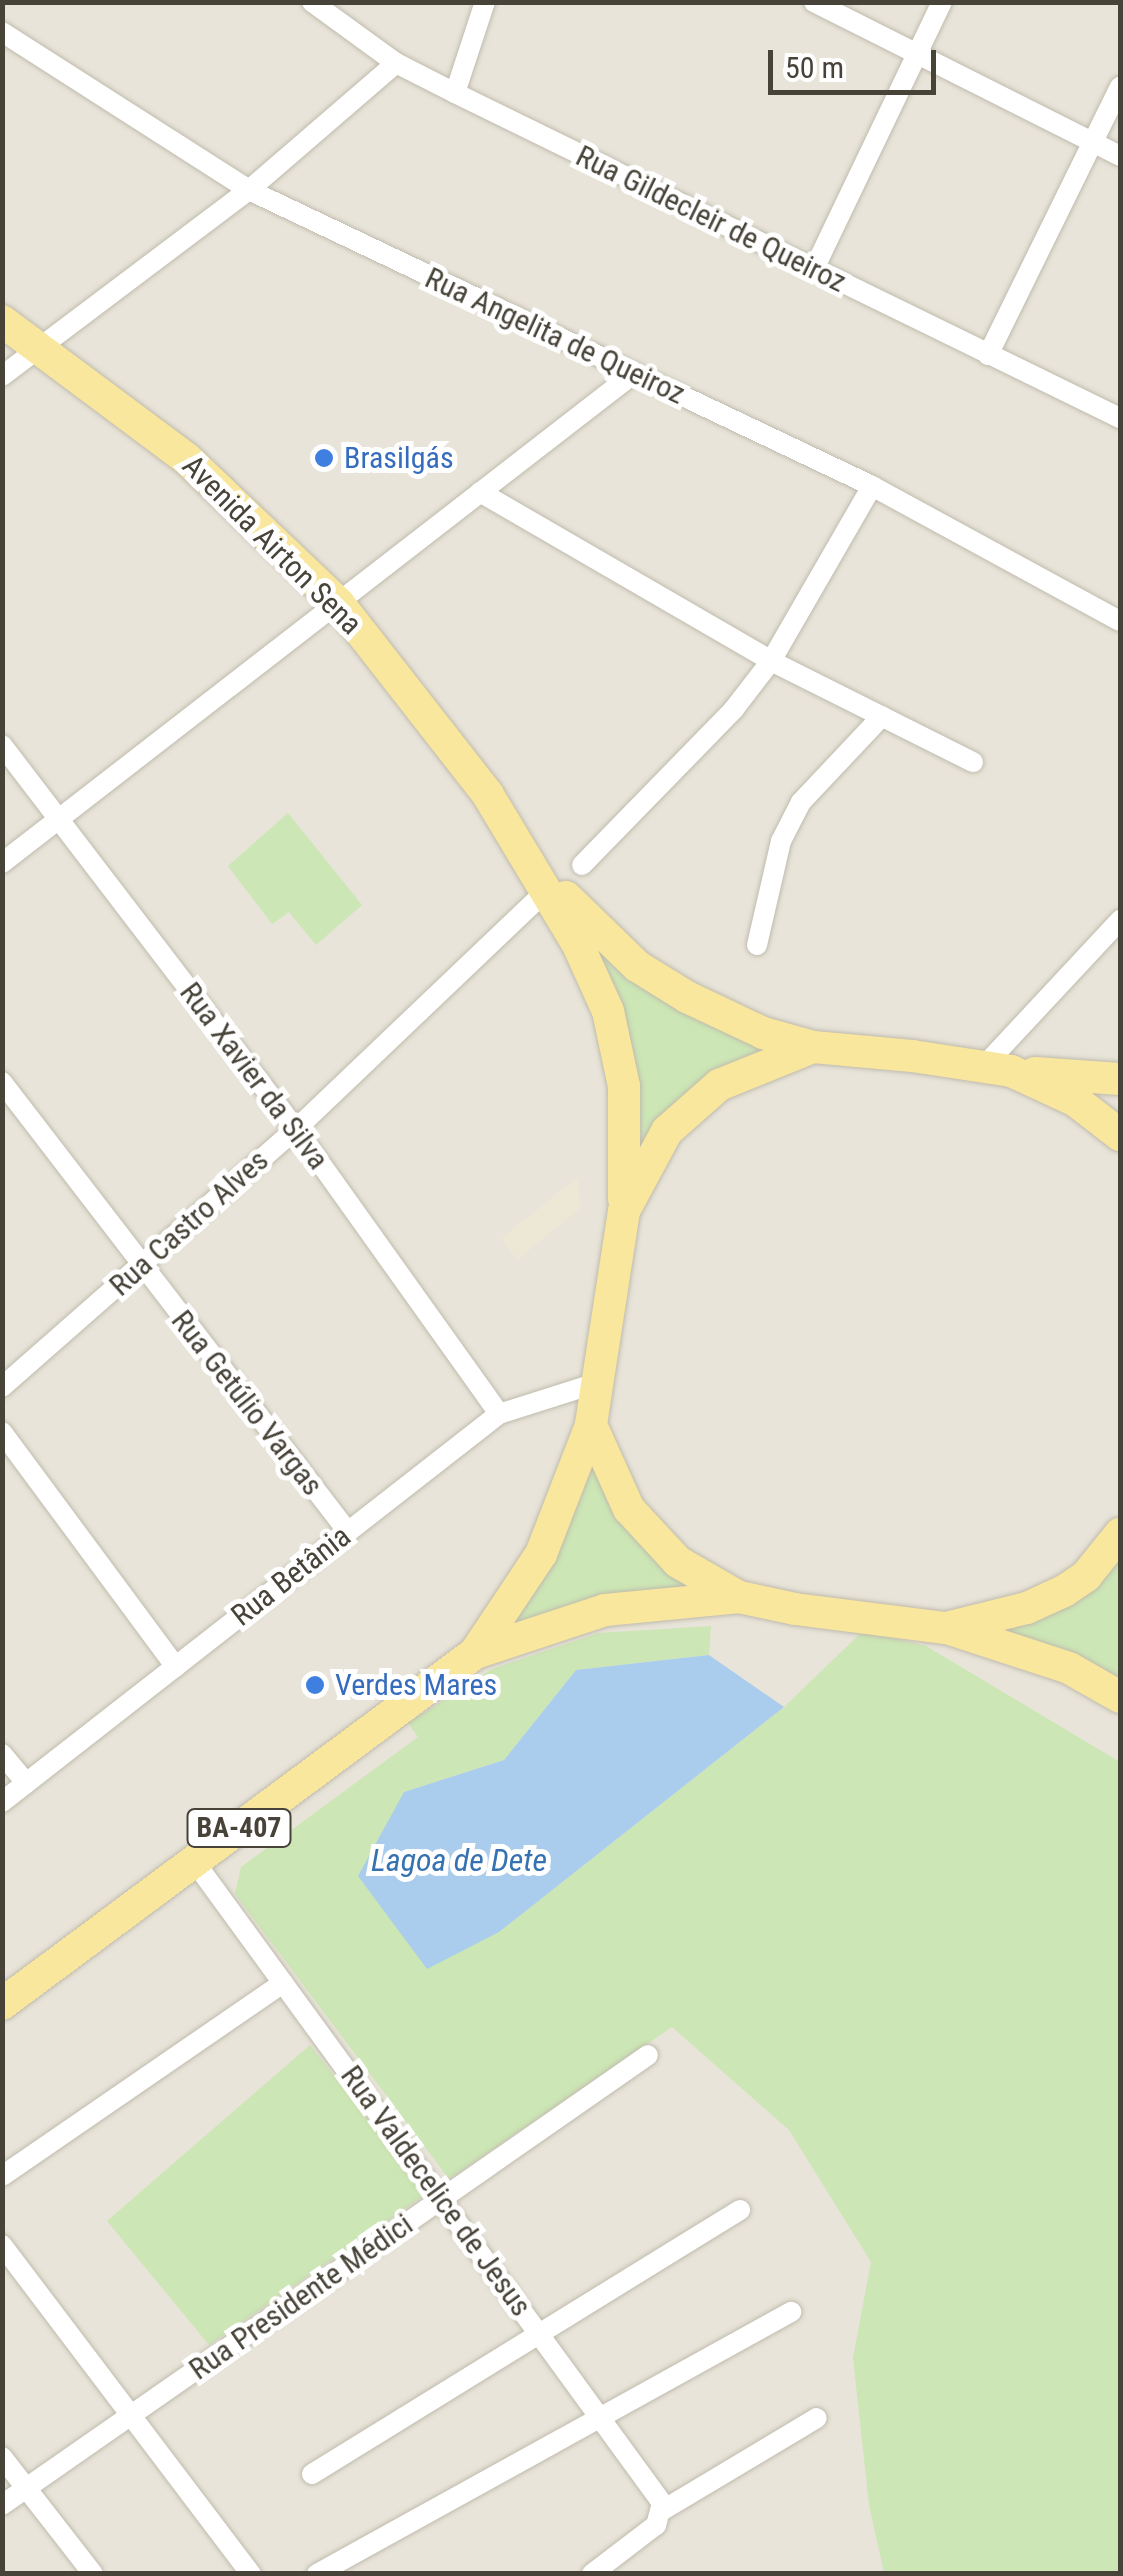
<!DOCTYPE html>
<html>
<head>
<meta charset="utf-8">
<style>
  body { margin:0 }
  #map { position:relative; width:1123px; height:2576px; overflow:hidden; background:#f4f2ea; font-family:"Roboto Condensed",sans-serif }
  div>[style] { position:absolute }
  .residential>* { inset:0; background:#e8e4d9 }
  .education>* { inset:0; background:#ede8d5 }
  .green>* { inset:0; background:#cce6b5 }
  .water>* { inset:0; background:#aacced }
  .roads { filter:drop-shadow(0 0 2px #c0bbad) drop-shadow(0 0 2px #c0bbad) }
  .minor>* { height:20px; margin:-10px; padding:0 10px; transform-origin:10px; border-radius:10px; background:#fff }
  .primary>* { height:32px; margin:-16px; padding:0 16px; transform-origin:16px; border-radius:16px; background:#f9e79e }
  .dots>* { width:28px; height:28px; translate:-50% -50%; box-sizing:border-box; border:5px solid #fff; border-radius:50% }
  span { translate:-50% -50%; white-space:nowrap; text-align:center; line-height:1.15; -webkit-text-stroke:10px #fff; paint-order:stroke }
  .shield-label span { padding:2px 8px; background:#fff; border:2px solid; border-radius:8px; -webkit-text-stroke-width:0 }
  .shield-label { font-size:28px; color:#484339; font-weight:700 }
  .street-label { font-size:30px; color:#484339 }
  .shop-label { font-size:30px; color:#366cbe }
  .left { translate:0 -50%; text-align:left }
  .water-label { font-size:32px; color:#3672b0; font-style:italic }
  .frame { position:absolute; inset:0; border:5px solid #484339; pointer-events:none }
  .scale { position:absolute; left:768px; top:50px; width:168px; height:45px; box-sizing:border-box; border:5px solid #484339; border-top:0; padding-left:12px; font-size:30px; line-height:35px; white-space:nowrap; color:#484339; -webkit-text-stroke:8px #fff; paint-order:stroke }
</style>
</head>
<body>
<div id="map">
  <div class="residential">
    <div style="clip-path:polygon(3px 3px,1120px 3px,1120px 2573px,3px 2574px)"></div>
  </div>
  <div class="education">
    <div style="clip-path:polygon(577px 1178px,581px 1207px,517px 1260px,502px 1238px)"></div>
  </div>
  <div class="green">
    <div style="clip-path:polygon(288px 813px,362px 905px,316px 945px,289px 912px,272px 924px,228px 866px)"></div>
    <div style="clip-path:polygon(587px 934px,777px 1049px,641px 1147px,639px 1087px)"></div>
    <div style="clip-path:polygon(592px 1461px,700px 1588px,592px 1598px,510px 1627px)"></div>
    <div style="clip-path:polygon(1120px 1556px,1120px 1679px,1062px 1649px,998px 1629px)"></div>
    <div style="clip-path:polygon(711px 1626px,709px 1655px,576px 1670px,504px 1760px,404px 1792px,499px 1932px,784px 1707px,863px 1631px,926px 1646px,1120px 1762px,1120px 2573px,884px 2573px,869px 2505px,853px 2358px,871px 2262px,789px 2130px,672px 2027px,449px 2179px,235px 1894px,241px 1867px,418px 1737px,408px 1723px,492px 1669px,599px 1633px)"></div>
    <div style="clip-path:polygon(310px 2045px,426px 2194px,209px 2345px,107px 2221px)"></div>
  </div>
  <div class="water">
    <div style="clip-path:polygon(709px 1655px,784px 1707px,499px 1932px,427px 1969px,358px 1876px,404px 1792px,504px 1760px,576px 1670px)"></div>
  </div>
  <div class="roads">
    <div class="minor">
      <div style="left:312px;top:2px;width:104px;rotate:36deg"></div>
      <div style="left:396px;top:63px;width:66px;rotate:27deg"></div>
      <div style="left:455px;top:93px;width:740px;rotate:26.05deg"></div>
      <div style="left:814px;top:2px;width:343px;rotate:26.7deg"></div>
      <div style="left:2px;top:32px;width:293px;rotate:32.6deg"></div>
      <div style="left:249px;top:190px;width:690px;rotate:25.41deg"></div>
      <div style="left:872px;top:486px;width:282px;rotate:28.6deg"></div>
      <div style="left:455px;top:93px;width:96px;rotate:-71.8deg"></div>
      <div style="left:814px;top:269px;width:296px;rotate:-64.4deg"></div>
      <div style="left:988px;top:355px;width:299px;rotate:-63.8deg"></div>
      <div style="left:2px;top:376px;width:309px;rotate:-37deg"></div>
      <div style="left:249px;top:190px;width:194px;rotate:-40.8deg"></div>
      <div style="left:480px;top:492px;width:337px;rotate:30.1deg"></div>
      <div style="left:771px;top:661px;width:226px;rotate:26.6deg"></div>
      <div style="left:2px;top:745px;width:484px;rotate:52.6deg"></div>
      <div style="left:296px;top:1129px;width:350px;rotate:54.5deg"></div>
      <div style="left:2px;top:863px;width:798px;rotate:-37.77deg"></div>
      <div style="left:582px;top:865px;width:218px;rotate:-45.7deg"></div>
      <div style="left:734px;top:709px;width:61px;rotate:-52.4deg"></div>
      <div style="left:771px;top:661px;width:202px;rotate:-60deg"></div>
      <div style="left:757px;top:945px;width:107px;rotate:-77deg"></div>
      <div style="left:781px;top:841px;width:44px;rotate:-62.9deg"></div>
      <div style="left:801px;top:802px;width:118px;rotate:-46.7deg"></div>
      <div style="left:984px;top:1066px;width:200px;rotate:-47deg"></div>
      <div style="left:2px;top:1082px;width:568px;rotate:52.44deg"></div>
      <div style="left:2px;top:1387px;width:391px;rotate:-41.3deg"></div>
      <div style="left:296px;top:1129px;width:347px;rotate:-43.6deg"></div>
      <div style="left:2px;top:1432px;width:292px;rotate:53.5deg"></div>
      <div style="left:2px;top:1754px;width:38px;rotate:50deg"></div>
      <div style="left:2px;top:1802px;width:631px;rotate:-37.98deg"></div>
      <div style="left:499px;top:1414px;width:103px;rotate:-17.6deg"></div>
      <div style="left:194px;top:1861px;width:794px;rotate:53.91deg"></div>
      <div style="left:662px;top:2503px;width:23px;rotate:105deg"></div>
      <div style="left:656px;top:2525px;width:81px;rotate:142.6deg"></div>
      <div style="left:2px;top:2176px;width:341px;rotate:-34.5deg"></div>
      <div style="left:2px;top:2245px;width:413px;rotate:52.9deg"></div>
      <div style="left:2px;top:2457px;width:148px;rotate:52.1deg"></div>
      <div style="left:312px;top:2474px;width:503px;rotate:-31.67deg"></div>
      <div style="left:2px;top:2505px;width:787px;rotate:-34.86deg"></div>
      <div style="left:663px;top:2510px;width:179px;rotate:-30.9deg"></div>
      <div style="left:317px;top:2574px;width:542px;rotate:-28.93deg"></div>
    </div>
    <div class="primary">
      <div style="left:2px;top:321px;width:231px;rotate:36.7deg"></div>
      <div style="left:187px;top:459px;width:210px;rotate:43.6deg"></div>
      <div style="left:339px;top:604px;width:242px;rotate:52deg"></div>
      <div style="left:488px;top:795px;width:175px;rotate:59deg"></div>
      <div style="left:578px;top:945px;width:72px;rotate:65.6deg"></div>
      <div style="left:608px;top:1011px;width:77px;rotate:78deg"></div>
      <div style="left:624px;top:1086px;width:113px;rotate:90deg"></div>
      <div style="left:566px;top:897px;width:99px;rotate:44.2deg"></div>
      <div style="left:637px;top:966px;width:59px;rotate:31.8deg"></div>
      <div style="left:687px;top:997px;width:84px;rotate:25.3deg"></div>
      <div style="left:763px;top:1033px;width:52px;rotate:15.6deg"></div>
      <div style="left:1035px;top:1073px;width:85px;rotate:4deg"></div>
      <div style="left:1120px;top:1135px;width:56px;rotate:-142.3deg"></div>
      <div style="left:1076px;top:1101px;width:72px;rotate:-155.2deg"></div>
      <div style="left:1011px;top:1071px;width:100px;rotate:-171.4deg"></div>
      <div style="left:912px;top:1056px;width:99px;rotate:-174.8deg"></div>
      <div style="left:813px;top:1047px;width:101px;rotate:158deg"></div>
      <div style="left:719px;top:1085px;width:69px;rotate:138.5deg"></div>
      <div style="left:667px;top:1131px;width:91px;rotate:118.3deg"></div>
      <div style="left:624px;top:1211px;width:217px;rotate:98.8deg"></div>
      <div style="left:591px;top:1425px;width:92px;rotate:65.7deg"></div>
      <div style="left:629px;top:1509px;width:72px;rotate:47.2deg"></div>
      <div style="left:678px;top:1562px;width:70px;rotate:29.8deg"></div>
      <div style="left:739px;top:1597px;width:57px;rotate:12.1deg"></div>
      <div style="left:795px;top:1609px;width:152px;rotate:7.2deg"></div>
      <div style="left:946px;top:1628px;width:83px;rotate:-13.9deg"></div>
      <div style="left:1027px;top:1608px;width:41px;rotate:-24.7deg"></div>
      <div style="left:1064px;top:1591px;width:27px;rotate:-34deg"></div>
      <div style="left:1086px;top:1576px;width:54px;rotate:-51deg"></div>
      <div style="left:950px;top:1629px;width:125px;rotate:18.1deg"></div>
      <div style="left:1069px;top:1668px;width:59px;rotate:29.6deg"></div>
      <div style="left:475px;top:1653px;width:119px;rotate:-56.3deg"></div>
      <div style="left:541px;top:1554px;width:138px;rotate:-68.8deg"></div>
      <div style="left:2px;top:2004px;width:589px;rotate:-36.58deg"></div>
      <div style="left:475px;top:1653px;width:137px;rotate:-18.3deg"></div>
      <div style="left:605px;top:1610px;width:135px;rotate:-5.5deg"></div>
    </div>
  </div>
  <div class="dots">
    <div style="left:324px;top:458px;background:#3f7fe0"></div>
    <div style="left:315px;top:1685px;background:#3f7fe0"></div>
  </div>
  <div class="shield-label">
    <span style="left:239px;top:1828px">BA-407</span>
  </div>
  <div class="street-label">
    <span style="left:711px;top:219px;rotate:26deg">Rua Gildecleir de Queiroz</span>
    <span style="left:555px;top:336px;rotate:25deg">Rua Angelita de Queiroz</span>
    <span style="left:272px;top:545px;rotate:45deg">Avenida Airton Sena</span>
    <span style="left:254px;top:1076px;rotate:53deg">Rua Xavier da Silva</span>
    <span style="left:189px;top:1223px;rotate:-42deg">Rua Castro Alves</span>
    <span style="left:247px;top:1403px;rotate:52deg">Rua Getúlio Vargas</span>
    <span style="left:291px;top:1576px;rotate:-38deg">Rua Betânia</span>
    <span style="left:436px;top:2191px;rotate:54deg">Rua Valdecelice de Jesus</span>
    <span style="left:301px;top:2297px;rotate:-35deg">Rua Presidente Médici</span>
  </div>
  <div class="shop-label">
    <span class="left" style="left:344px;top:458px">Brasilgás</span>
    <span class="left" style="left:335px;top:1685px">Verdes Mares</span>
  </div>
  <div class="water-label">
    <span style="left:459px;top:1860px">Lagoa de Dete</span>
  </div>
  <div class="frame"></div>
  <div class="scale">50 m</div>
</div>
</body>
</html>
